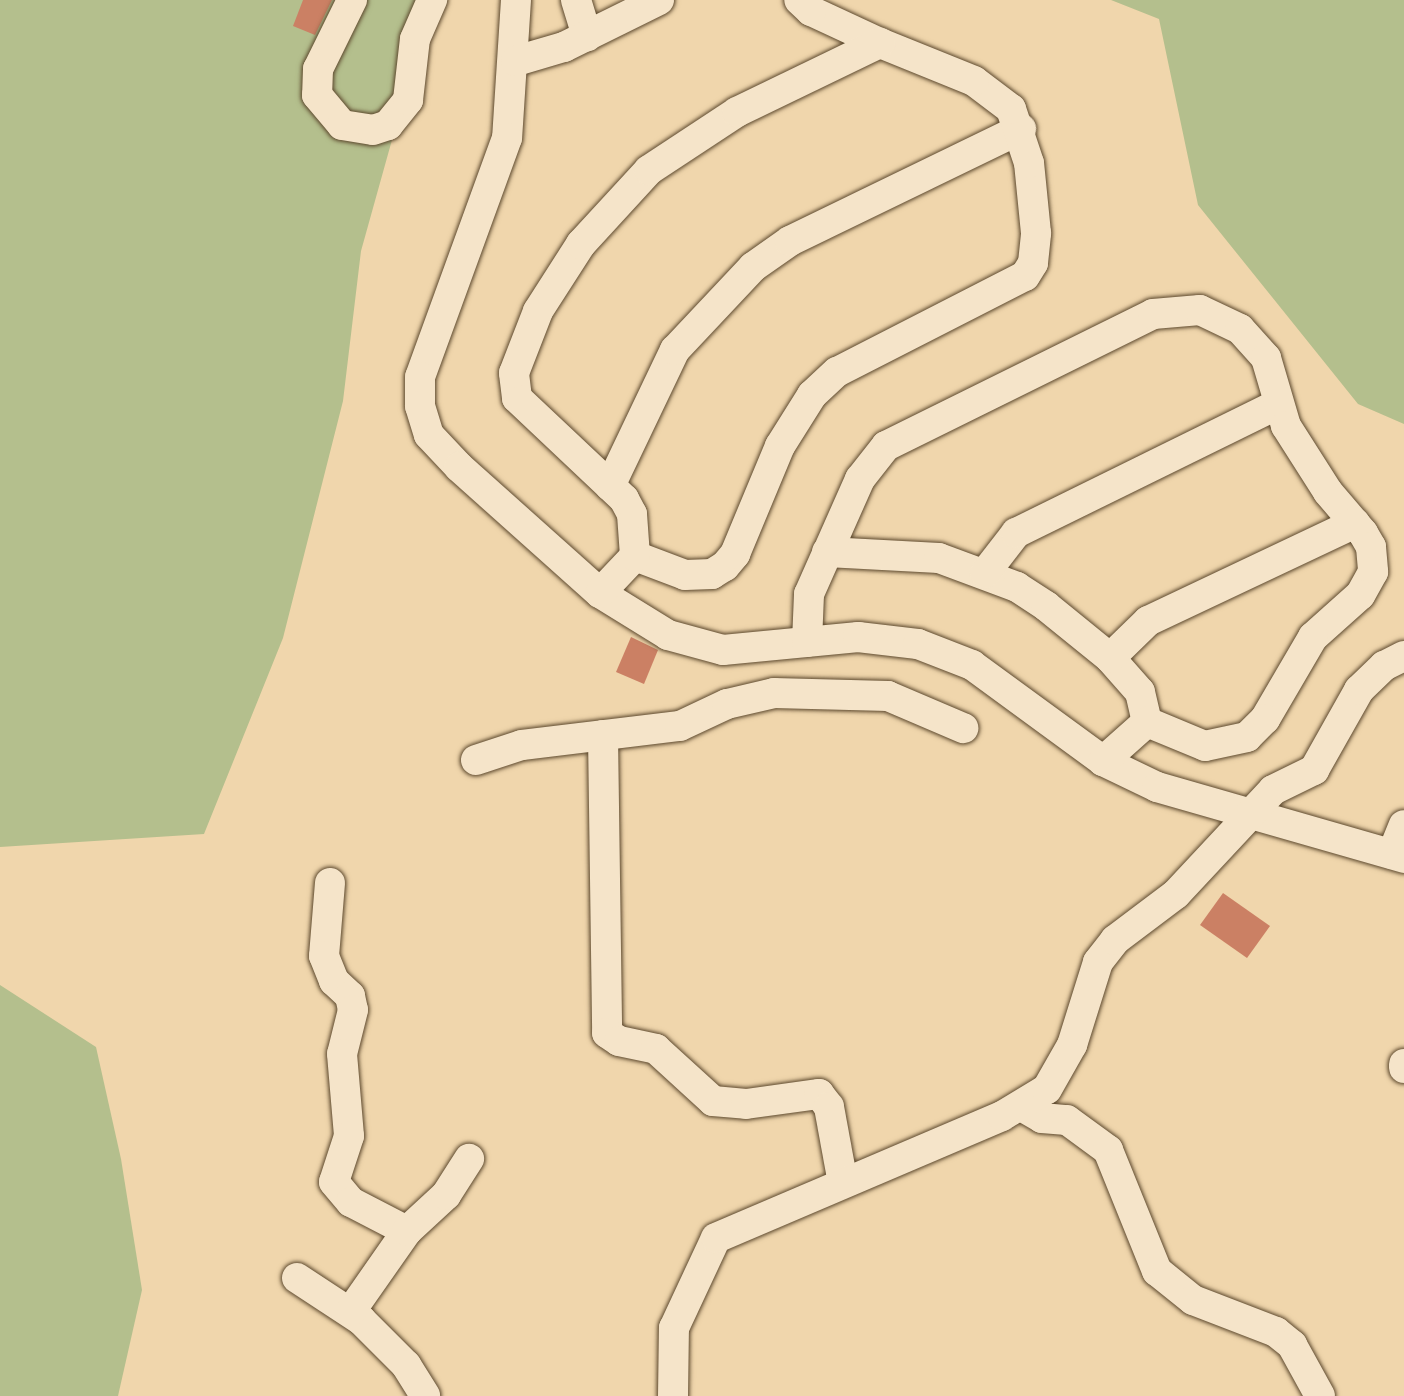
<!DOCTYPE html>
<html>
<head>
<meta charset="utf-8">
<style>
  body { margin:0 }
  #map { position:relative; width:1404px; height:1396px; overflow:hidden; background:#f0d6ac; font-family:"Sorts Mill Goudy",serif }
  div>[style] { position:absolute }
  .green>* { inset:0; background:#b4bf8d }
  .building>* { inset:0; background:#cb8064 }
  .roads { filter:drop-shadow(0 0 2px #5c482d) drop-shadow(0 0 2px #5c482d) }
  .minor>* { height:30px; margin:-15px; padding:0 15px; transform-origin:15px; border-radius:15px; background:#f5e4c9 }
  span { translate:-50% -50%; white-space:nowrap; text-align:center; line-height:1.15; -webkit-text-stroke:8px #f5e4c9; paint-order:stroke }
</style>
</head>
<body>
<div id="map">
  <div class="green">
    <div style="clip-path:polygon(0 0,431px 0,361px 251px,343px 401px,283px 638px,204px 834px,0 847px)"></div>
    <div style="clip-path:polygon(1111px 0,1404px 0,1404px 424px,1358px 404px,1198px 205px,1159px 19px)"></div>
    <div style="clip-path:polygon(0 985px,96px 1047px,121px 1159px,142px 1290px,118px 1396px,0 1396px)"></div>
  </div>
  <div class="building">
    <div style="clip-path:polygon(303px 0,332px 0,315px 35px,293px 26px)"></div>
    <div style="clip-path:polygon(631px 637px,658px 650px,644px 684px,616px 672px)"></div>
    <div style="clip-path:polygon(1223px 893px,1270px 926px,1247px 958px,1200px 925px)"></div>
  </div>
  <div class="roads">
    <div class="minor">
      <div style="left:352px;top:0;width:77px;rotate:116.2deg"></div>
      <div style="left:318px;top:69px;width:26px;rotate:92deg"></div>
      <div style="left:317px;top:95px;width:39px;rotate:50deg"></div>
      <div style="left:342px;top:125px;width:31px;rotate:9deg"></div>
      <div style="left:373px;top:130px;width:16px;rotate:-18deg"></div>
      <div style="left:388px;top:125px;width:32px;rotate:-51deg"></div>
      <div style="left:408px;top:100px;width:61px;rotate:-83.5deg"></div>
      <div style="left:415px;top:39px;width:43px;rotate:-66.4deg"></div>
      <div style="left:516px;top:0;width:138px;rotate:93.7deg"></div>
      <div style="left:507px;top:138px;width:254px;rotate:110deg"></div>
      <div style="left:420px;top:377px;width:29px;rotate:90deg"></div>
      <div style="left:420px;top:406px;width:30px;rotate:73deg"></div>
      <div style="left:429px;top:435px;width:44px;rotate:46.8deg"></div>
      <div style="left:459px;top:467px;width:189px;rotate:41.8deg"></div>
      <div style="left:600px;top:593px;width:80px;rotate:31.7deg"></div>
      <div style="left:668px;top:635px;width:57px;rotate:15.3deg"></div>
      <div style="left:723px;top:650px;width:136px;rotate:-5.5deg"></div>
      <div style="left:858px;top:637px;width:60px;rotate:6.7deg"></div>
      <div style="left:918px;top:644px;width:58px;rotate:21.3deg"></div>
      <div style="left:972px;top:665px;width:162px;rotate:36.2deg"></div>
      <div style="left:1103px;top:761px;width:60px;rotate:25.7deg"></div>
      <div style="left:1157px;top:787px;width:257px;rotate:16deg"></div>
      <div style="left:576px;top:0;width:38px;rotate:73deg"></div>
      <div style="left:516px;top:61px;width:50px;rotate:-16.3deg"></div>
      <div style="left:564px;top:47px;width:106px;rotate:-26.3deg"></div>
      <div style="left:610px;top:486px;width:151px;rotate:-64.5deg"></div>
      <div style="left:675px;top:350px;width:114px;rotate:-46.8deg"></div>
      <div style="left:753px;top:267px;width:45px;rotate:-35.1deg"></div>
      <div style="left:790px;top:241px;width:257px;rotate:-25.9deg"></div>
      <div style="left:827px;top:552px;width:112px;rotate:3.1deg"></div>
      <div style="left:939px;top:558px;width:83px;rotate:20.4deg"></div>
      <div style="left:1017px;top:587px;width:35px;rotate:33deg"></div>
      <div style="left:1046px;top:606px;width:82px;rotate:39.1deg"></div>
      <div style="left:1110px;top:658px;width:45px;rotate:48.6deg"></div>
      <div style="left:1140px;top:692px;width:31px;rotate:77deg"></div>
      <div style="left:1147px;top:722px;width:59px;rotate:138.4deg"></div>
      <div style="left:635px;top:556px;width:53px;rotate:20.8deg"></div>
      <div style="left:685px;top:575px;width:27px;rotate:-2deg"></div>
      <div style="left:712px;top:574px;width:15px;rotate:-32deg"></div>
      <div style="left:725px;top:566px;width:16px;rotate:-50deg"></div>
      <div style="left:735px;top:554px;width:117px;rotate:-67.4deg"></div>
      <div style="left:780px;top:446px;width:60px;rotate:-57.9deg"></div>
      <div style="left:812px;top:395px;width:34px;rotate:-43deg"></div>
      <div style="left:837px;top:372px;width:211px;rotate:-27.1deg"></div>
      <div style="left:1025px;top:276px;width:15px;rotate:-58deg"></div>
      <div style="left:1033px;top:263px;width:30px;rotate:-84deg"></div>
      <div style="left:1036px;top:233px;width:70px;rotate:-95.7deg"></div>
      <div style="left:1029px;top:163px;width:57px;rotate:-108.4deg"></div>
      <div style="left:1011px;top:109px;width:46px;rotate:-142.9deg"></div>
      <div style="left:974px;top:81px;width:101px;rotate:-158deg"></div>
      <div style="left:880px;top:43px;width:76px;rotate:-155.1deg"></div>
      <div style="left:811px;top:11px;width:16px;rotate:-137deg"></div>
      <div style="left:985px;top:573px;width:51px;rotate:-52.2deg"></div>
      <div style="left:1016px;top:533px;width:292px;rotate:-26.2deg"></div>
      <div style="left:600px;top:593px;width:51px;rotate:-46.6deg"></div>
      <div style="left:635px;top:556px;width:42px;rotate:-94.1deg"></div>
      <div style="left:632px;top:514px;width:17px;rotate:-118deg"></div>
      <div style="left:624px;top:499px;width:147px;rotate:-136.7deg"></div>
      <div style="left:517px;top:398px;width:25px;rotate:-97deg"></div>
      <div style="left:514px;top:373px;width:66px;rotate:-68.8deg"></div>
      <div style="left:538px;top:311px;width:80px;rotate:-57.3deg"></div>
      <div style="left:581px;top:244px;width:100px;rotate:-47.4deg"></div>
      <div style="left:649px;top:170px;width:105px;rotate:-33.4deg"></div>
      <div style="left:737px;top:112px;width:159px;rotate:-25.8deg"></div>
      <div style="left:807px;top:642px;width:48px;rotate:-87.6deg"></div>
      <div style="left:809px;top:594px;width:126px;rotate:-66.1deg"></div>
      <div style="left:860px;top:479px;width:42px;rotate:-51.8deg"></div>
      <div style="left:886px;top:446px;width:298px;rotate:-26.3deg"></div>
      <div style="left:1153px;top:314px;width:47px;rotate:-4.9deg"></div>
      <div style="left:1200px;top:310px;width:44px;rotate:25.4deg"></div>
      <div style="left:1240px;top:329px;width:39px;rotate:48deg"></div>
      <div style="left:1266px;top:358px;width:71px;rotate:73.6deg"></div>
      <div style="left:1286px;top:426px;width:78px;rotate:57.5deg"></div>
      <div style="left:1328px;top:492px;width:54px;rotate:49.5deg"></div>
      <div style="left:1363px;top:533px;width:16px;rotate:60deg"></div>
      <div style="left:1371px;top:547px;width:25px;rotate:85deg"></div>
      <div style="left:1373px;top:572px;width:26px;rotate:119deg"></div>
      <div style="left:1360px;top:595px;width:63px;rotate:138.2deg"></div>
      <div style="left:1313px;top:637px;width:95px;rotate:120.3deg"></div>
      <div style="left:1265px;top:719px;width:25px;rotate:135deg"></div>
      <div style="left:1247px;top:737px;width:43px;rotate:167.9deg"></div>
      <div style="left:1205px;top:746px;width:63px;rotate:-157.5deg"></div>
      <div style="left:1110px;top:658px;width:53px;rotate:-44.2deg"></div>
      <div style="left:1148px;top:621px;width:229px;rotate:-25.3deg"></div>
      <div style="left:603px;top:735px;width:298px;rotate:89.2deg"></div>
      <div style="left:607px;top:1033px;width:14px;rotate:34deg"></div>
      <div style="left:619px;top:1041px;width:38px;rotate:12deg"></div>
      <div style="left:656px;top:1049px;width:77px;rotate:42.4deg"></div>
      <div style="left:713px;top:1101px;width:33px;rotate:5deg"></div>
      <div style="left:746px;top:1104px;width:74px;rotate:-7.8deg"></div>
      <div style="left:819px;top:1094px;width:16px;rotate:52deg"></div>
      <div style="left:829px;top:1107px;width:77px;rotate:79.6deg"></div>
      <div style="left:476px;top:760px;width:48px;rotate:-18.1deg"></div>
      <div style="left:522px;top:745px;width:159px;rotate:-6.9deg"></div>
      <div style="left:680px;top:726px;width:52px;rotate:-25.1deg"></div>
      <div style="left:727px;top:704px;width:48px;rotate:-13.2deg"></div>
      <div style="left:774px;top:693px;width:114px;rotate:1.5deg"></div>
      <div style="left:888px;top:696px;width:82px;rotate:23.1deg"></div>
      <div style="left:1392px;top:854px;width:31px;rotate:-68deg"></div>
      <div style="left:330px;top:883px;width:73px;rotate:94.7deg"></div>
      <div style="left:324px;top:956px;width:27px;rotate:68deg"></div>
      <div style="left:334px;top:981px;width:22px;rotate:43deg"></div>
      <div style="left:350px;top:996px;width:14px;rotate:78deg"></div>
      <div style="left:353px;top:1010px;width:45px;rotate:104deg"></div>
      <div style="left:342px;top:1054px;width:82px;rotate:85.1deg"></div>
      <div style="left:349px;top:1136px;width:48px;rotate:108.1deg"></div>
      <div style="left:334px;top:1182px;width:26px;rotate:50deg"></div>
      <div style="left:351px;top:1202px;width:63px;rotate:27.4deg"></div>
      <div style="left:1404px;top:1064px;width:4px;rotate:90deg"></div>
      <div style="left:1023px;top:1107px;width:22px;rotate:30deg"></div>
      <div style="left:1042px;top:1118px;width:25px;rotate:5deg"></div>
      <div style="left:1067px;top:1120px;width:51px;rotate:36.2deg"></div>
      <div style="left:1108px;top:1150px;width:131px;rotate:68deg"></div>
      <div style="left:1157px;top:1271px;width:46px;rotate:38.9deg"></div>
      <div style="left:1193px;top:1300px;width:89px;rotate:21.1deg"></div>
      <div style="left:1276px;top:1332px;width:21px;rotate:39deg"></div>
      <div style="left:1292px;top:1345px;width:58px;rotate:61.2deg"></div>
      <div style="left:297px;top:1278px;width:77px;rotate:33.3deg"></div>
      <div style="left:361px;top:1320px;width:64px;rotate:45deg"></div>
      <div style="left:406px;top:1365px;width:36px;rotate:58deg"></div>
      <div style="left:351px;top:1311px;width:98px;rotate:-55deg"></div>
      <div style="left:407px;top:1231px;width:53px;rotate:-42.7deg"></div>
      <div style="left:446px;top:1195px;width:43px;rotate:-57.4deg"></div>
      <div style="left:673px;top:1396px;width:68px;rotate:-89.2deg"></div>
      <div style="left:674px;top:1328px;width:99px;rotate:-65deg"></div>
      <div style="left:716px;top:1238px;width:311px;rotate:-23.1deg"></div>
      <div style="left:1002px;top:1116px;width:52px;rotate:-31deg"></div>
      <div style="left:1047px;top:1089px;width:51px;rotate:-60.4deg"></div>
      <div style="left:1072px;top:1045px;width:87px;rotate:-72.6deg"></div>
      <div style="left:1098px;top:962px;width:28px;rotate:-52deg"></div>
      <div style="left:1115px;top:940px;width:76px;rotate:-37deg"></div>
      <div style="left:1176px;top:894px;width:142px;rotate:-47deg"></div>
      <div style="left:1273px;top:790px;width:46px;rotate:-26deg"></div>
      <div style="left:1314px;top:770px;width:92px;rotate:-60.6deg"></div>
      <div style="left:1359px;top:690px;width:35px;rotate:-44deg"></div>
      <div style="left:1384px;top:666px;width:22px;rotate:-27deg"></div>
    </div>
  </div>
</div>
</body>
</html>
